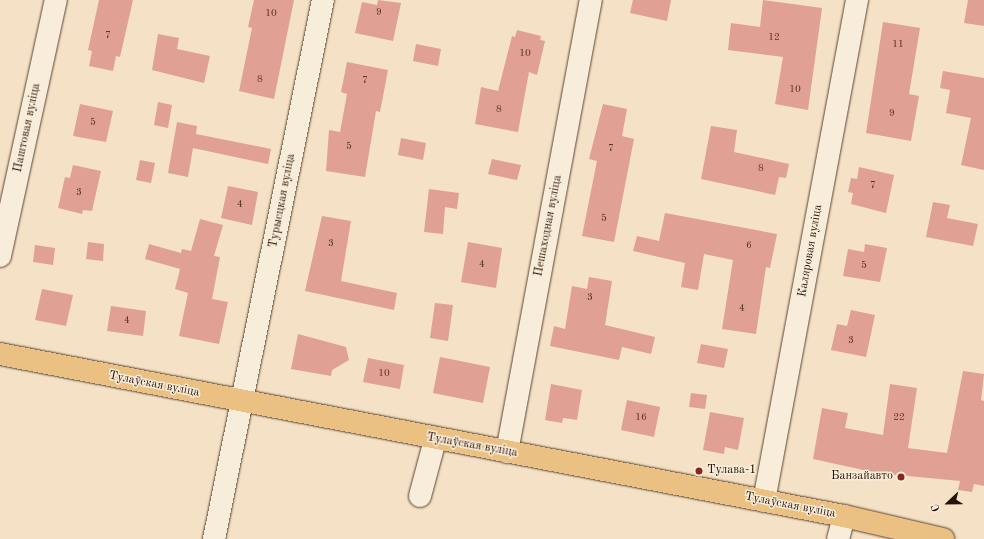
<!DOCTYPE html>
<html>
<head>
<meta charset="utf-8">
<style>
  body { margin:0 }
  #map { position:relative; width:984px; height:539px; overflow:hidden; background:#f5e2c6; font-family:"Old Standard TT",serif }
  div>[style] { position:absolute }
  .building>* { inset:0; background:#e0a093 }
  .roads { filter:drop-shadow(0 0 1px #5b4434) drop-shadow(0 0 1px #5b4434) }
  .minor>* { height:22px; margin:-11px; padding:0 11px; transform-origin:11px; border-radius:11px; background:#f8ecda }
  .major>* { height:22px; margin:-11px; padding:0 11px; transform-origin:11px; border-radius:11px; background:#eac183 }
  .dots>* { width:11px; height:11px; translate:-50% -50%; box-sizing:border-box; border:2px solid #f8ecda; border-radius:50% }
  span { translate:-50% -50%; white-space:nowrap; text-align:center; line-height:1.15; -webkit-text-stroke:3px #f8ecda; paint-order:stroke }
  .number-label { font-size:10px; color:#563428 }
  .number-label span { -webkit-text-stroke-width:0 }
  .street-label { font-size:12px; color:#281004 }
  .poi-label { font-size:12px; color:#281004 }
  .left { translate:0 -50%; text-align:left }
  .right { translate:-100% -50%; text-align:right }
  .north { position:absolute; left:928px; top:483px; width:40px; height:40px; -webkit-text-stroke:3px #f8ecda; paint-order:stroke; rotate:248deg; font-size:11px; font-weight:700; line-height:16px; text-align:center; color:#281004 }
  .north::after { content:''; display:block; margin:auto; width:14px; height:18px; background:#281004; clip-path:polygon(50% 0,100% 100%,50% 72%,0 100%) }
</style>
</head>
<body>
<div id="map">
  <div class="building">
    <div style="clip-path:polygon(99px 0,133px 0,120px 57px,116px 56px,113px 71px,89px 66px,92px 51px,88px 50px)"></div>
    <div style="clip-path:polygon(254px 0,294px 0,274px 99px,239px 91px,252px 28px,248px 27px)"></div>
    <div style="clip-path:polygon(378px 0,401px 3px,393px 41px,355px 33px,362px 2px,377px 5px)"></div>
    <div style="clip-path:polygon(633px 0,671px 0,667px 21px,630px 13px)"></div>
    <div style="clip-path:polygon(763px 0,822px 8px,808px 110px,775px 104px,783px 57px,728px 50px,731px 23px,760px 27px)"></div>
    <div style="clip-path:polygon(968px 0,984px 0,984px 26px,964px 23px)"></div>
    <div style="clip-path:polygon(883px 22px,920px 28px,909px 94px,919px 96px,911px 141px,866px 133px)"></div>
    <div style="clip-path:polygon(517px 30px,541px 36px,540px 40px,545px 41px,537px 75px,529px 72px,518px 132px,475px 124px,481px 87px,498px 91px,512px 36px,515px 37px)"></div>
    <div style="clip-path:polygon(158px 34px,179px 38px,177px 49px,210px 56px,204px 83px,152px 70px)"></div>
    <div style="clip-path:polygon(416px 44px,441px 49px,438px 66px,413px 61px)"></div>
    <div style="clip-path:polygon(347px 62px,388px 70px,380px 112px,376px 111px,365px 177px,326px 171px,329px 130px,340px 132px,347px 94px,341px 92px)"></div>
    <div style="clip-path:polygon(943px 71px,984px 78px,984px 170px,961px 165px,971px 118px,946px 113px,950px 90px,940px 88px)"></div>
    <div style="clip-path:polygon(158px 102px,172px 105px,168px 128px,154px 125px)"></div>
    <div style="clip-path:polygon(80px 104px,113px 111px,106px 142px,73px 136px)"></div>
    <div style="clip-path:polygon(603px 104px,627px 109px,622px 136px,634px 139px,614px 242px,582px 236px,597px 161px,589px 159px)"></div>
    <div style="clip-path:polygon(177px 122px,197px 126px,196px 134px,271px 149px,268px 164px,193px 148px,188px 177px,168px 173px)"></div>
    <div style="clip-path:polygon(711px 126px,737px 130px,734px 152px,789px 164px,786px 178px,779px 177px,775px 195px,701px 179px)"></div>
    <div style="clip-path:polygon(401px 138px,426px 143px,423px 160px,398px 155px)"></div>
    <div style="clip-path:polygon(492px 159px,521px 165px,517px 180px,488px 174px)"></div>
    <div style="clip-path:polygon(140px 160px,155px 163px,151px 183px,136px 180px)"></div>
    <div style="clip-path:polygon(73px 165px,101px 171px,92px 211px,83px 210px,82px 214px,58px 208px,65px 177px,70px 178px)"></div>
    <div style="clip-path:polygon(859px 167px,894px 175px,886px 213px,851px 204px,853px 193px,848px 192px,851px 178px,857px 179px)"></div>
    <div style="clip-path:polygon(228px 186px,258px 192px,252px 225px,221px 218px)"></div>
    <div style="clip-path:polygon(429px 189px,459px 193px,457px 209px,445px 207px,443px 234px,424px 232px)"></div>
    <div style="clip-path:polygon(933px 202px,950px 205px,947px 218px,978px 224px,973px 246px,926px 237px)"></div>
    <div style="clip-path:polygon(665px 213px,777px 234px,770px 268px,766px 267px,756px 334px,722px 329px,733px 260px,704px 254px,698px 290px,681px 287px,685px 263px,633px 251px,637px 236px,659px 241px)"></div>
    <div style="clip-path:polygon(322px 216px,351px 221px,341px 281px,397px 293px,394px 310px,305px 291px)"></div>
    <div style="clip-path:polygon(200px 219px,223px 225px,214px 256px,220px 257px,212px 299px,228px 302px,219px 344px,179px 336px,188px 293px,175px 289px,180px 269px,145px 259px,149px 244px,181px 253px,182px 249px,191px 251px)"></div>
    <div style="clip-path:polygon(88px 242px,104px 244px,103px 261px,86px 259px)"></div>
    <div style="clip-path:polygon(468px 242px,502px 248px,496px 288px,461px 282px)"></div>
    <div style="clip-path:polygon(865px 244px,887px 248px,880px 282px,843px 276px,848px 249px,864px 252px)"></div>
    <div style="clip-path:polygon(35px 245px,55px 248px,53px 265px,33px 262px)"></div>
    <div style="clip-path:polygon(589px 277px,612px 281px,605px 325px,655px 337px,651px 354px,622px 347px,619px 360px,550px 346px,554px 326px,565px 329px,572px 286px,587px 289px)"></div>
    <div style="clip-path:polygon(42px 289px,73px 295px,66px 326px,35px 320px)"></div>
    <div style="clip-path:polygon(435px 303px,453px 305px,448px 341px,430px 338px)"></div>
    <div style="clip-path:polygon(111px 306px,146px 311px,143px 336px,107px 331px)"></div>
    <div style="clip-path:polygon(851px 310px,875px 315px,866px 357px,831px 350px,837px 324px,847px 326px)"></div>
    <div style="clip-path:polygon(298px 334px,346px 347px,349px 360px,332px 370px,331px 376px,291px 369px)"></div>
    <div style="clip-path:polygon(701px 344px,728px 349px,724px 368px,697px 363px)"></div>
    <div style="clip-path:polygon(440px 357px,490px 367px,483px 403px,433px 393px)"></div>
    <div style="clip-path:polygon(368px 358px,404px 365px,400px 389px,363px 382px)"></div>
    <div style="clip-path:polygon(963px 371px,984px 374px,981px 400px,984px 401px,984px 486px,974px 484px,972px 492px,958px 490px,960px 481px,877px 473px,813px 459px,822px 408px,848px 413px,845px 428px,883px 435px,890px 384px,917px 388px,908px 448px,947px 453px)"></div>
    <div style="clip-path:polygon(551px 384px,582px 390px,577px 420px,563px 418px,562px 423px,545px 420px)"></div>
    <div style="clip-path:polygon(691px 393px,707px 395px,705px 409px,689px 407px)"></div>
    <div style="clip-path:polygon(627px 400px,660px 407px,654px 437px,621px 430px)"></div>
    <div style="clip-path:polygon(710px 412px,744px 418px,738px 450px,725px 447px,724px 454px,703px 450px)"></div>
  </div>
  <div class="roads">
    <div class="minor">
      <div style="left:0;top:256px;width:262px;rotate:-77.7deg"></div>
      <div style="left:507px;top:452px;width:460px;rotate:-79.5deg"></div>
      <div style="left:420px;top:496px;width:58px;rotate:-75deg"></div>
      <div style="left:764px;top:501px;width:510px;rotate:-79.48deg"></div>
      <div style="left:214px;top:539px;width:550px;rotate:-78.57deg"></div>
      <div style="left:838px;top:539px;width:24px;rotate:-75deg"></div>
    </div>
    <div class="major">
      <div style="left:0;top:354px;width:859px;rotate:10.87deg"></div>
      <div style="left:844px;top:516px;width:102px;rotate:13.1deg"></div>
    </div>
  </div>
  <div class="dots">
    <div style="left:699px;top:471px;background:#8f2418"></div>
    <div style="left:901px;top:477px;background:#8f2418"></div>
  </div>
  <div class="number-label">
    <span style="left:379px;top:13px">9</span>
    <span style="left:271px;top:14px">10</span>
    <span style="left:108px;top:36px">7</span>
    <span style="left:774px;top:38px">12</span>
    <span style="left:898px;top:45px">11</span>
    <span style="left:525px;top:54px">10</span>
    <span style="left:260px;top:80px">8</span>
    <span style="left:365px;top:81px">7</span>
    <span style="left:795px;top:90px">10</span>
    <span style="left:499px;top:110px">8</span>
    <span style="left:892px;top:114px">9</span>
    <span style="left:93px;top:123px">5</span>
    <span style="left:349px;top:147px">5</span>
    <span style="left:611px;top:149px">7</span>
    <span style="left:761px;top:169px">8</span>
    <span style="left:873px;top:186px">7</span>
    <span style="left:79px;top:193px">3</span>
    <span style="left:240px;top:205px">4</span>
    <span style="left:604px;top:219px">5</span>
    <span style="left:331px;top:244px">3</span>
    <span style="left:749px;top:246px">6</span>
    <span style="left:482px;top:265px">4</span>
    <span style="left:864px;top:266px">5</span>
    <span style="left:590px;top:298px">3</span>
    <span style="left:742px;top:309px">4</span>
    <span style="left:127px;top:321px">4</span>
    <span style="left:851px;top:341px">3</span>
    <span style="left:384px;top:374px">10</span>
    <span style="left:641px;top:418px">16</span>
    <span style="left:899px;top:418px">22</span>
  </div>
  <div class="street-label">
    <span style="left:28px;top:128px;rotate:-78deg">Паштовая вуліца</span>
    <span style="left:283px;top:201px;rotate:-79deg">Турысцкая вуліца</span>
    <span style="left:549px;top:226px;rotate:-79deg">Пешаходная вуліца</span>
    <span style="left:811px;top:251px;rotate:-80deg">Каляровая вуліца</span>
    <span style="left:154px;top:385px;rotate:11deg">Тулаўская вуліца</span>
    <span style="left:472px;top:446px;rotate:10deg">Тулаўская вуліца</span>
    <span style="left:790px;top:506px;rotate:11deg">Тулаўская вуліца</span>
  </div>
  <div class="poi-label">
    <span class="left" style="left:707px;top:471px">Тулава-1</span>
    <span class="right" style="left:893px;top:477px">Банзайавто</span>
  </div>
  <div class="north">С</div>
</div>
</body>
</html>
